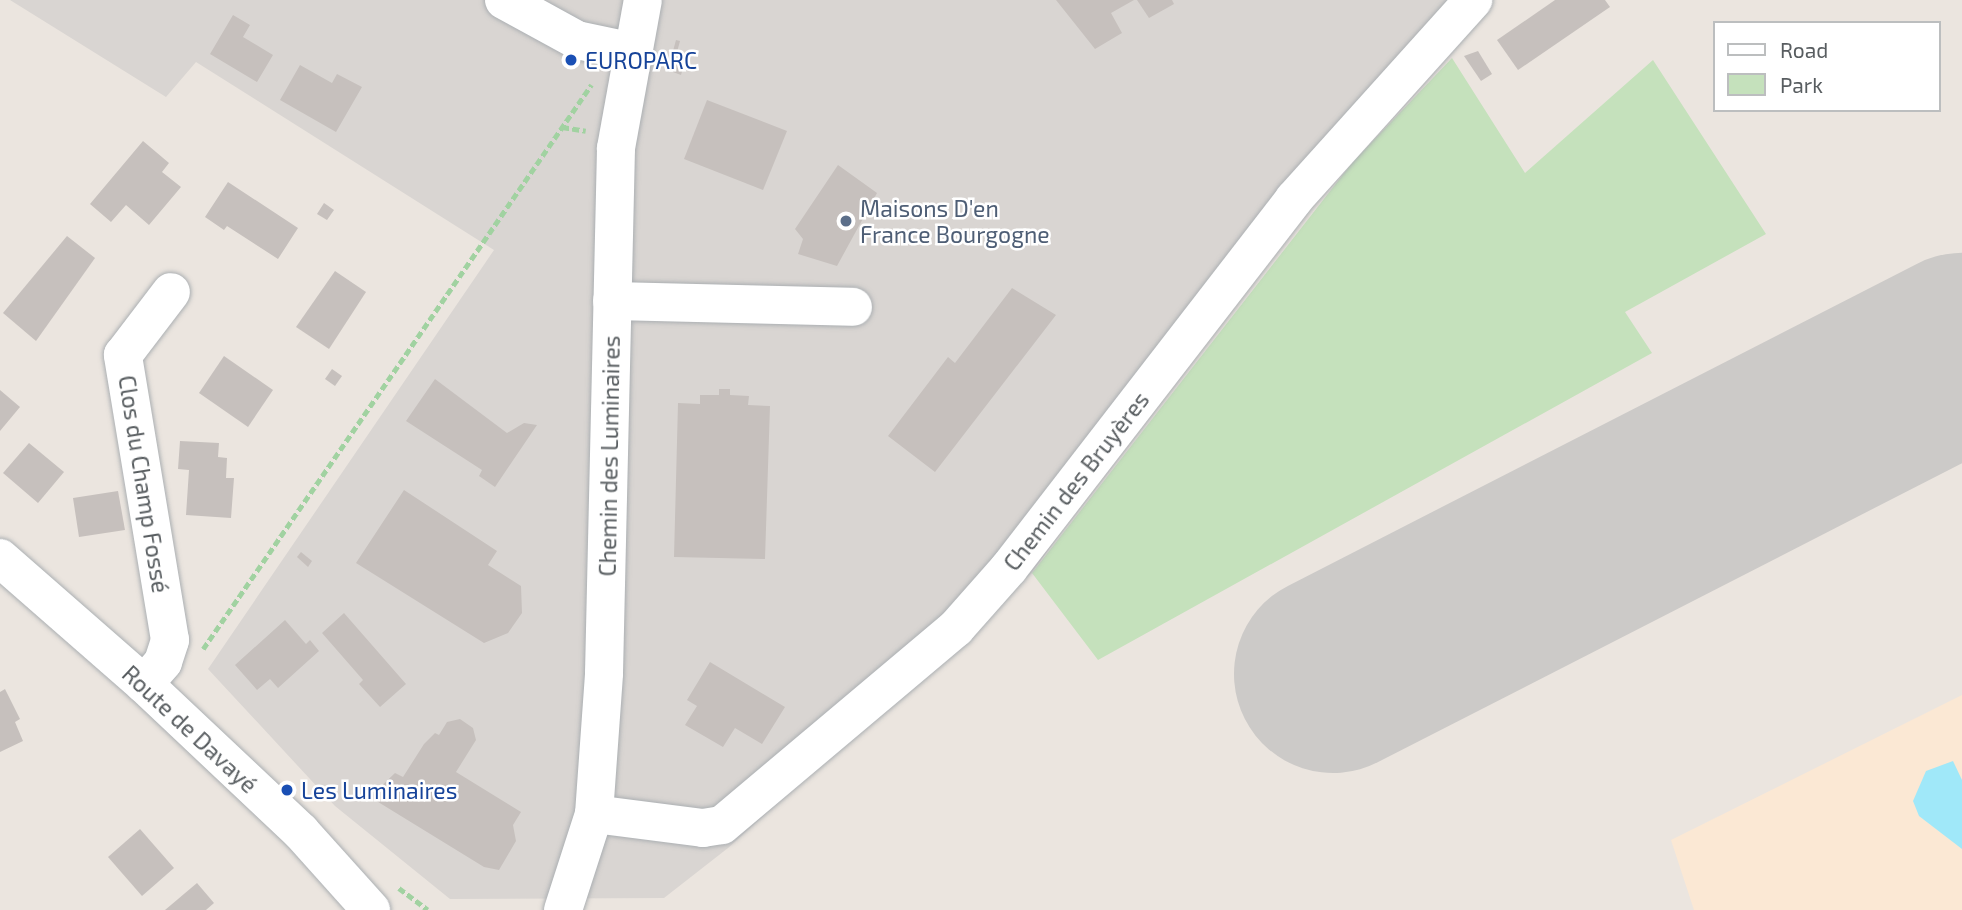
<!DOCTYPE html>
<html>
<head>
<meta charset="utf-8">
<style>
  body { margin:0 }
  #map { position:relative; width:1962px; height:910px; overflow:hidden; background:#ebe5df; font-family:"Exo 2",sans-serif }
  div>[style] { position:absolute }
  .commercial>* { inset:0; background:#fbe8d4 }
  .industrial>* { inset:0; background:#d9d5d2 }
  .green>* { inset:0; background:#c5e1bc }
  .water>* { inset:0; background:#a0e8f9 }
  .runway>* { height:198px; margin:-99px; padding:0 99px; transform-origin:99px; border-radius:99px; background:#cccac8 }
  .building>* { inset:0; background:#c6c0bd }
  .path>* { height:4.5px; margin-top:-2.25px; transform-origin:0; background:repeating-linear-gradient(90deg,#a1d2a1 0 7px,transparent 0 10.5px) }
  .roads { filter:drop-shadow(0 0 2px #abafb2) drop-shadow(0 0 2px #abafb2) }
  .minor>* { height:38px; margin:-19px; padding:0 19px; transform-origin:19px; border-radius:19px; background:#fff }
  .dots>* { width:19px; height:19px; translate:-50% -50%; box-sizing:border-box; border:4px solid #fff; border-radius:50% }
  span { translate:-50% -50%; white-space:nowrap; text-align:center; line-height:1.15; -webkit-text-stroke:5px #fff; paint-order:stroke }
  .transit-label { font-size:23px; color:#164399 }
  .left { translate:0 -50%; text-align:left }
  .service-label { font-size:23px; color:#4e5e75 }
  .street-label { font-size:23px; color:#585d60 }
  .legend { position:absolute; left:1713px; top:21px; width:228px; height:91px; box-sizing:border-box; background:#fff; border:2px solid #bcbebf; margin:0; padding:9px 12px; list-style:none; font-size:21px; color:#585d60 }
  .legend li { display:flex; align-items:center; gap:14px; height:35px }
  .legend b { width:35px; border:2px solid #bcbebf }
</style>
</head>
<body>
<div id="map">
  <div class="commercial">
    <div style="clip-path:polygon(1962px 695px,1962px 910px,1694px 910px,1671px 840px)"></div>
  </div>
  <div class="industrial">
    <div style="clip-path:polygon(10px 0,1452px 0,1377px 84px,1032px 573px,728px 848px,664px 898px,450px 899px,335px 806px,208px 669px,494px 250px,196px 62px,166px 97px)"></div>
  </div>
  <div class="green">
    <div style="clip-path:polygon(1452px 58px,1525px 173px,1653px 60px,1766px 234px,1625px 312px,1652px 353px,1098px 660px,1032px 573px,1352px 163px)"></div>
  </div>
  <div class="water">
    <div style="clip-path:polygon(1953px 761px,1962px 780px,1962px 849px,1919px 816px,1913px 801px,1926px 771px)"></div>
  </div>
  <div class="runway">
    <div style="left:1333px;top:674px;width:707px;rotate:-27.11deg"></div>
  </div>
  <div class="building">
    <div style="clip-path:polygon(1056px 0,1134px 0,1111px 13px,1122px 33px,1095px 49px)"></div>
    <div style="clip-path:polygon(1137px 0,1172px 0,1174px 4px,1149px 18px)"></div>
    <div style="clip-path:polygon(1555px 0,1605px 0,1610px 7px,1518px 70px,1497px 40px)"></div>
    <div style="clip-path:polygon(233px 15px,250px 25px,243px 37px,273px 55px,257px 82px,210px 54px)"></div>
    <div style="clip-path:polygon(676px 40px,680px 41px,677px 52px,673px 51px)"></div>
    <div style="clip-path:polygon(1478px 51px,1492px 74px,1481px 81px,1464px 56px)"></div>
    <div style="clip-path:polygon(678px 58px,685px 60px,681px 75px,673px 72px)"></div>
    <div style="clip-path:polygon(300px 65px,332px 83px,337px 74px,362px 87px,336px 132px,280px 100px)"></div>
    <div style="clip-path:polygon(707px 100px,787px 131px,763px 190px,684px 159px)"></div>
    <div style="clip-path:polygon(143px 141px,169px 163px,162px 172px,181px 187px,149px 225px,126px 205px,111px 222px,90px 204px)"></div>
    <div style="clip-path:polygon(838px 165px,877px 193px,837px 266px,798px 254px,803px 239px,795px 229px)"></div>
    <div style="clip-path:polygon(228px 182px,298px 228px,278px 259px,227px 226px,224px 230px,205px 217px)"></div>
    <div style="clip-path:polygon(324px 203px,334px 210px,327px 220px,317px 214px)"></div>
    <div style="clip-path:polygon(67px 236px,95px 258px,36px 341px,3px 313px)"></div>
    <div style="clip-path:polygon(335px 271px,366px 292px,329px 349px,296px 327px)"></div>
    <div style="clip-path:polygon(1012px 288px,1056px 315px,935px 472px,888px 436px,948px 357px,955px 363px)"></div>
    <div style="clip-path:polygon(224px 356px,273px 390px,248px 427px,199px 393px)"></div>
    <div style="clip-path:polygon(332px 369px,342px 376px,335px 386px,325px 379px)"></div>
    <div style="clip-path:polygon(435px 379px,507px 433px,524px 423px,537px 425px,495px 487px,479px 476px,482px 470px,406px 421px)"></div>
    <div style="clip-path:polygon(719px 389px,730px 389px,730px 395px,749px 396px,748px 405px,770px 406px,765px 559px,674px 557px,678px 403px,700px 404px,700px 395px,719px 395px)"></div>
    <div style="clip-path:polygon(0 390px,20px 407px,0 431px)"></div>
    <div style="clip-path:polygon(180px 441px,219px 443px,218px 457px,227px 458px,226px 478px,234px 478px,231px 518px,186px 515px,189px 470px,178px 469px)"></div>
    <div style="clip-path:polygon(29px 443px,64px 472px,38px 503px,3px 473px)"></div>
    <div style="clip-path:polygon(404px 490px,497px 551px,488px 565px,521px 586px,522px 613px,508px 633px,484px 643px,356px 563px)"></div>
    <div style="clip-path:polygon(118px 491px,125px 530px,79px 537px,73px 498px)"></div>
    <div style="clip-path:polygon(301px 552px,312px 561px,308px 567px,297px 557px)"></div>
    <div style="clip-path:polygon(344px 613px,406px 684px,380px 707px,359px 684px,363px 680px,322px 633px)"></div>
    <div style="clip-path:polygon(285px 620px,306px 644px,310px 640px,319px 651px,278px 688px,270px 679px,257px 690px,235px 665px)"></div>
    <div style="clip-path:polygon(710px 662px,785px 707px,762px 744px,735px 728px,723px 747px,685px 725px,697px 706px,687px 700px)"></div>
    <div style="clip-path:polygon(5px 689px,20px 719px,15px 722px,23px 741px,0 752px,0 692px)"></div>
    <div style="clip-path:polygon(460px 719px,473px 728px,476px 740px,456px 772px,521px 812px,513px 825px,516px 841px,499px 870px,484px 867px,370px 797px,395px 773px,403px 777px,424px 744px,435px 733px,439px 735px,447px 722px)"></div>
    <div style="clip-path:polygon(140px 829px,174px 868px,142px 896px,108px 857px)"></div>
    <div style="clip-path:polygon(197px 883px,214px 903px,206px 910px,165px 910px)"></div>
  </div>
  <div class="path">
    <div style="left:562px;top:127px;width:24px;rotate:9deg"></div>
    <div style="left:203px;top:649px;width:685px;rotate:-55.47deg"></div>
    <div style="left:399px;top:888px;width:36px;rotate:37deg"></div>
  </div>
  <div class="roads">
    <div class="minor">
      <div style="left:504px;top:0;width:83px;rotate:28.7deg"></div>
      <div style="left:577px;top:40px;width:57px;rotate:12.1deg"></div>
      <div style="left:612px;top:301px;width:241px;rotate:1.4deg"></div>
      <div style="left:0;top:558px;width:191px;rotate:41.2deg"></div>
      <div style="left:144px;top:684px;width:216px;rotate:43.3deg"></div>
      <div style="left:301px;top:832px;width:105px;rotate:48.1deg"></div>
      <div style="left:144px;top:684px;width:29px;rotate:-49deg"></div>
      <div style="left:163px;top:662px;width:23px;rotate:-72deg"></div>
      <div style="left:170px;top:640px;width:289px;rotate:-99.4deg"></div>
      <div style="left:123px;top:355px;width:79px;rotate:-52.7deg"></div>
      <div style="left:594px;top:814px;width:110px;rotate:7.3deg"></div>
      <div style="left:703px;top:828px;width:19px;rotate:-9deg"></div>
      <div style="left:722px;top:825px;width:306px;rotate:-40.1deg"></div>
      <div style="left:956px;top:628px;width:80px;rotate:-48.5deg"></div>
      <div style="left:1009px;top:568px;width:466px;rotate:-52.3deg"></div>
      <div style="left:1294px;top:199px;width:268px;rotate:-48deg"></div>
      <div style="left:563px;top:910px;width:101px;rotate:-72.1deg"></div>
      <div style="left:594px;top:814px;width:141px;rotate:-85.9deg"></div>
      <div style="left:604px;top:673px;width:525px;rotate:-88.69deg"></div>
      <div style="left:616px;top:148px;width:150px;rotate:-79.7deg"></div>
    </div>
  </div>
  <div class="dots">
    <div style="left:571px;top:60px;background:#1a4fb4"></div>
    <div style="left:846px;top:221px;background:#5c6f8a"></div>
    <div style="left:287px;top:790px;background:#1a4fb4"></div>
  </div>
  <div class="transit-label">
    <span class="left" style="left:585px;top:60px">EUROPARC</span>
    <span class="left" style="left:301px;top:790px">Les Luminaires</span>
  </div>
  <div class="service-label">
    <span class="left" style="left:860px;top:221px">Maisons D'en<br>France Bourgogne</span>
  </div>
  <div class="street-label">
    <span style="left:609px;top:456px;rotate:-89deg">Chemin des Luminaires</span>
    <span style="left:1076px;top:481px;rotate:-52deg">Chemin des Bruyères</span>
    <span style="left:144px;top:484px;rotate:81deg">Clos du Champ Fossé</span>
    <span style="left:190px;top:729px;rotate:43deg">Route de Davayé</span>
  </div>
  <ul class="legend">
  <li><b style="height:9px;background:#fff"></b>Road</li>
  <li><b style="height:19px;background:#c5e1bc"></b>Park</li>
  </ul>
</div>
</body>
</html>
